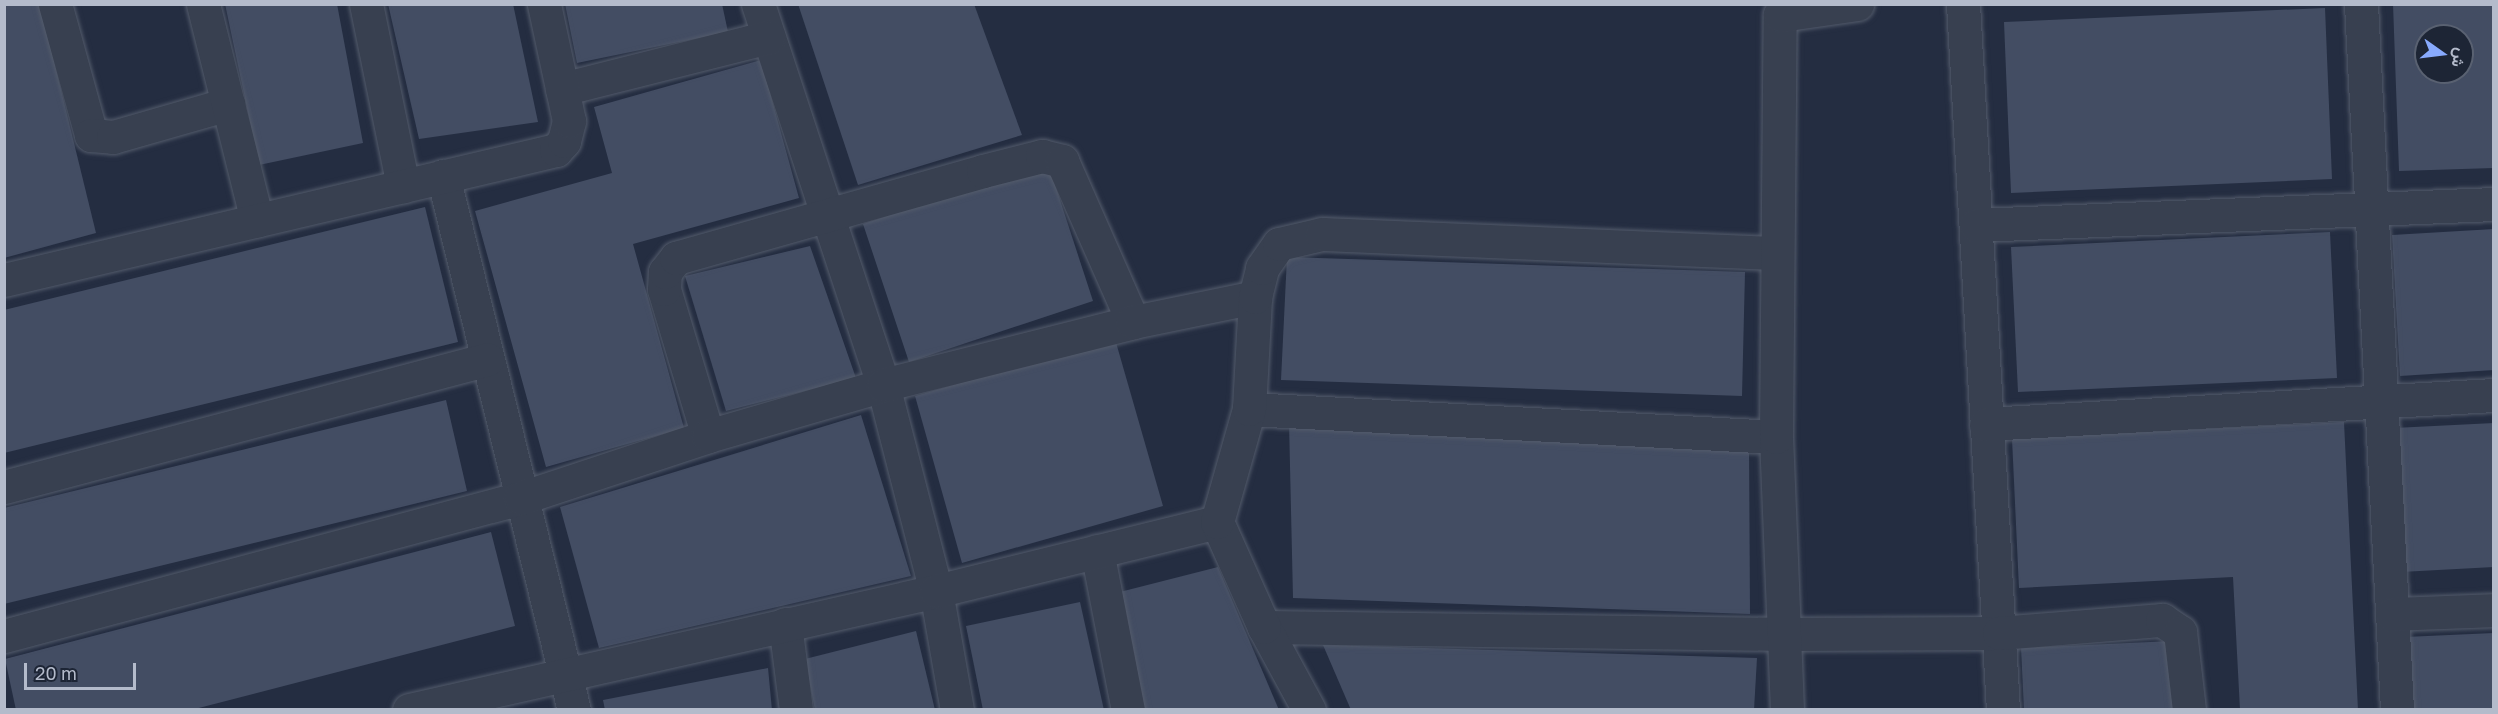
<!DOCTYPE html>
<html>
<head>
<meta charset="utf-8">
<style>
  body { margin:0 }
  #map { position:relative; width:2498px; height:714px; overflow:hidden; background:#242d41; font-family:"Golos Text",Vazirmatn,sans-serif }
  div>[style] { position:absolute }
  .building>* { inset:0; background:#434d63 }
  .roads { filter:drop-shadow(0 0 2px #535b6b) drop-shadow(0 0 2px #535b6b) }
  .street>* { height:33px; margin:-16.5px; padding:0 16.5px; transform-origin:16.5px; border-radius:16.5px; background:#384050 }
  span { translate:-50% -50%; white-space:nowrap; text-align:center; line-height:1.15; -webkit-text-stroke:4.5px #1d2535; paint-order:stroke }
  .frame { position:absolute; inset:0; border:6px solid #b4bbcb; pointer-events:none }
  .north { position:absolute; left:2414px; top:24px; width:60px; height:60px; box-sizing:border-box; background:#1d2535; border:2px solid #596171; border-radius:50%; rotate:104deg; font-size:16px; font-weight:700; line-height:24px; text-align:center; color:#b4bbcb }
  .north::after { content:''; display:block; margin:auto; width:21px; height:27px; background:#88aafd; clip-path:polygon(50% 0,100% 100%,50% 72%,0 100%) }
  .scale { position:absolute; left:24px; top:663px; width:112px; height:27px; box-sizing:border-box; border:3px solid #b4bbcb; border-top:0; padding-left:8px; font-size:18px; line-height:21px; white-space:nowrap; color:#b4bbcb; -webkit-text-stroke:4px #1d2535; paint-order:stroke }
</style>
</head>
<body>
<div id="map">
  <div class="building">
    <div style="clip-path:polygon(4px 4px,40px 4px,96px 233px,4px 258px)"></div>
    <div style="clip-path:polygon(225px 4px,337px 4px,363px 143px,259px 165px)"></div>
    <div style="clip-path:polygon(388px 4px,513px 4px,538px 122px,419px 139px)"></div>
    <div style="clip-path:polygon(565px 4px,722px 4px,728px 32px,577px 63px)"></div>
    <div style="clip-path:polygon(798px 4px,974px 4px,1022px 135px,858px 185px)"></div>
    <div style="clip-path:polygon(evenodd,2393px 4px,2494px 4px,2494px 168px,2399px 171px,2393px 4px,2426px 36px,2462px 36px,2462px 72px,2426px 72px,2426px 36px)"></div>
    <div style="clip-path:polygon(2325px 8px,2332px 179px,2011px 193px,2004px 22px)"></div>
    <div style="clip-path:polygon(761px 60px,799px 198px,633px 244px,684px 428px,546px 467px,475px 211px,612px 173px,594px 107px)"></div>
    <div style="clip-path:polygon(1048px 163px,1093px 301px,909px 362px,863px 224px)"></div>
    <div style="clip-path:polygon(425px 207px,458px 342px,4px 453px,4px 310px)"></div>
    <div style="clip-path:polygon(2494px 229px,2494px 370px,2400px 376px,2392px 235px)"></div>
    <div style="clip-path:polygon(2330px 232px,2337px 378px,2018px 392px,2011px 247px)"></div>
    <div style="clip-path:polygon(810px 246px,856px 378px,726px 411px,685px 276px)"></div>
    <div style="clip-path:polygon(1287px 257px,1745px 272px,1742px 396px,1281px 380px)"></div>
    <div style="clip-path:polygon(1115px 339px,1163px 506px,962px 563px,915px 396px)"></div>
    <div style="clip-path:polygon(446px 400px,467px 491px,4px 604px,4px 508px)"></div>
    <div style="clip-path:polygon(861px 415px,911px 576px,599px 648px,560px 507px)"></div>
    <div style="clip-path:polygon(1289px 422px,1749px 442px,1750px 614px,1293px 598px)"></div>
    <div style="clip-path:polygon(2344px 422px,2358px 710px,2240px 710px,2233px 577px,2019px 588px,2012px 439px)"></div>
    <div style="clip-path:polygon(2494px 423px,2494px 567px,2401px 572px,2394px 428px)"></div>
    <div style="clip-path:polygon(491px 532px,515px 626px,191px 710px,16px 710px,5px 659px)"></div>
    <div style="clip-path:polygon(1218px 567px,1279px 710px,1141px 710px,1112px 594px)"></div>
    <div style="clip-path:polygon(1080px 602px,1104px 710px,983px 710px,966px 626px)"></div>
    <div style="clip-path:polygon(916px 631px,935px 710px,815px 710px,805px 659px)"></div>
    <div style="clip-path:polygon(2494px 633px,2494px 710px,2408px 710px,2405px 637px)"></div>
    <div style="clip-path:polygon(2172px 641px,2175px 710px,2024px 710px,2021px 648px)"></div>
    <div style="clip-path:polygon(1323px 645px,1757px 658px,1754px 710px,1351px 710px)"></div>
    <div style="clip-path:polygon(768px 668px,772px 710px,605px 710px,603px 700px)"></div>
  </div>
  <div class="roads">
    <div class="street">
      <div style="left:55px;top:4px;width:136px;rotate:74.6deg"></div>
      <div style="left:91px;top:135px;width:22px;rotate:5deg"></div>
      <div style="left:113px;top:137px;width:120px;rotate:-16deg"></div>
      <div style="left:203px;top:4px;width:223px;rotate:76deg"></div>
      <div style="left:366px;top:4px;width:186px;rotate:78.5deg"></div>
      <div style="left:758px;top:4px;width:401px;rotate:71.8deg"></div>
      <div style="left:883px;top:385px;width:213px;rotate:75.6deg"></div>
      <div style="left:936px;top:591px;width:121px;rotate:80deg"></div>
      <div style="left:1963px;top:4px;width:707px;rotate:86.76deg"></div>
      <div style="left:2361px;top:4px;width:707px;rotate:87.08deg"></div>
      <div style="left:562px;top:89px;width:213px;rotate:-14.1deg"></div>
      <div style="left:443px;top:176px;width:550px;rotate:76.22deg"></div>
      <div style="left:1976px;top:225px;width:518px;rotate:-2.32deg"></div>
      <div style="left:4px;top:280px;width:567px;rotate:-13.25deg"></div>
      <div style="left:556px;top:150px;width:12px;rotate:-48deg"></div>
      <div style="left:564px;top:141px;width:21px;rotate:-76deg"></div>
      <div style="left:569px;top:121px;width:120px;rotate:-102.1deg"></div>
      <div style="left:1249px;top:409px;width:528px;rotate:3.04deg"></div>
      <div style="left:1986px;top:424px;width:509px;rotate:-3.27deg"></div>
      <div style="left:708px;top:436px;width:153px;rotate:-106.7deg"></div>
      <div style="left:664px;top:289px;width:17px;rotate:-87deg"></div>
      <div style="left:665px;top:272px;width:18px;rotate:-52deg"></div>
      <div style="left:676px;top:258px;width:319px;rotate:-15.8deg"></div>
      <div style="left:983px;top:171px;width:61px;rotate:-14.3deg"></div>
      <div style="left:1042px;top:156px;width:21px;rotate:14deg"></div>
      <div style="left:1062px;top:161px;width:176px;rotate:66.2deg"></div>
      <div style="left:4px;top:487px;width:500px;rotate:-14.8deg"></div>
      <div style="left:1097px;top:551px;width:162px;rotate:79deg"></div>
      <div style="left:2392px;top:614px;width:102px;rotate:-2.2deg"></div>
      <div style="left:785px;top:624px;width:87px;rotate:82.7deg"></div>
      <div style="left:1264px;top:627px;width:522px;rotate:0.77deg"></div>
      <div style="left:1786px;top:634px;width:213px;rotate:-0.3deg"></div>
      <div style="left:1999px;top:633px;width:164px;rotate:-4.6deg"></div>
      <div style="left:2162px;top:620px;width:22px;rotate:34deg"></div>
      <div style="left:2180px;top:632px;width:79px;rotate:83.4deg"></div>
      <div style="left:4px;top:636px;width:535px;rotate:-14.95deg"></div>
      <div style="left:521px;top:498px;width:197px;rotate:-18.3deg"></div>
      <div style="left:708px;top:436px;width:182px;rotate:-16.2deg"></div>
      <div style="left:883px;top:385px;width:258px;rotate:-14.1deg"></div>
      <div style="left:1133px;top:322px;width:125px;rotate:-11.6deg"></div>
      <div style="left:409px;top:710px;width:540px;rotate:-12.72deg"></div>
      <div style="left:936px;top:591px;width:289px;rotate:-13.8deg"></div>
      <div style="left:1309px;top:710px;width:94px;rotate:-118.5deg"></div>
      <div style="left:1264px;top:627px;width:115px;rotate:-114.1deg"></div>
      <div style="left:1217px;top:522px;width:117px;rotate:-74.2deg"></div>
      <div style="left:1249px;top:409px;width:112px;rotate:-86.9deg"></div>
      <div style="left:1255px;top:297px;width:30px;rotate:-76deg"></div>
      <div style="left:1262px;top:268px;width:29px;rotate:-55deg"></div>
      <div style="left:1279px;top:244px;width:44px;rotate:-13.1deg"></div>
      <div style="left:1322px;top:234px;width:453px;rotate:2.4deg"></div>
      <div style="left:1787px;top:710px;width:273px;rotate:-92.3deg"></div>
      <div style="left:1776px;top:437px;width:422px;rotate:-89.5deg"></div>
      <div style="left:1780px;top:15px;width:78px;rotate:-8.1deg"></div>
    </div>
  </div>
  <div class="frame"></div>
  <div class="north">ش</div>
  <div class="scale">20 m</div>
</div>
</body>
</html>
